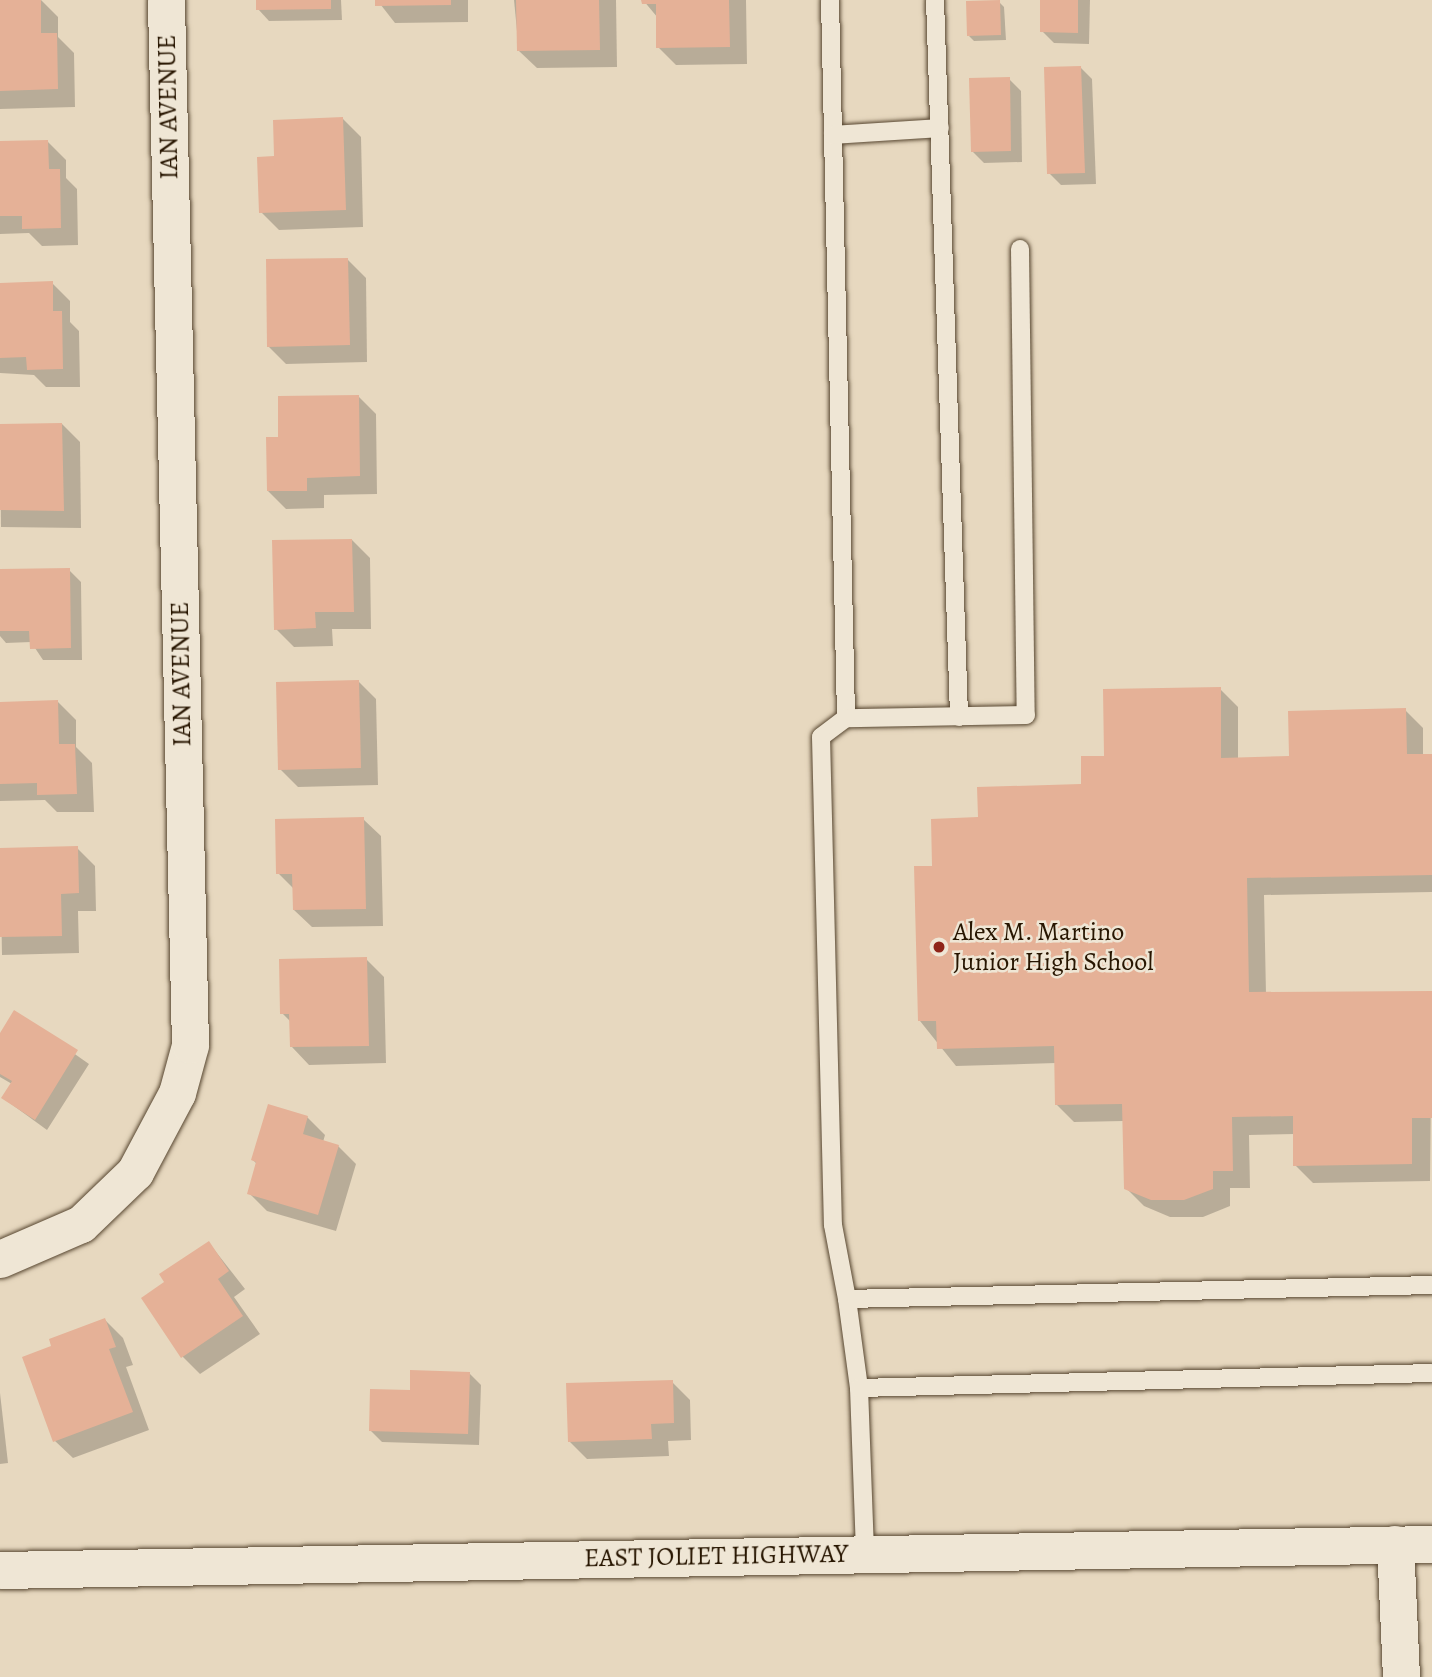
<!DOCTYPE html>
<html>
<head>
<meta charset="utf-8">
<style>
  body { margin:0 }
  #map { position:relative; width:1432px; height:1677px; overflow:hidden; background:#e7d8bf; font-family:Alegreya,serif }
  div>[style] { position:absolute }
  .shadow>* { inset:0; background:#0003 }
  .building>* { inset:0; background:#e5b197 }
  .roads { filter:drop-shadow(0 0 2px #574630) drop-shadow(0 0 2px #574630) }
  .service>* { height:18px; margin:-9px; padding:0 9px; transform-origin:9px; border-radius:9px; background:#efe6d5 }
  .minor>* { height:37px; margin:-18.5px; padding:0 18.5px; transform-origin:18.5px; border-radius:18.5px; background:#efe6d5 }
  .dots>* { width:19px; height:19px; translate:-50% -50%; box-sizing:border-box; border:4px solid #efe6d5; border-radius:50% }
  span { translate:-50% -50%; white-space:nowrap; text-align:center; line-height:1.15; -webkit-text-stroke:5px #efe6d5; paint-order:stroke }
  .street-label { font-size:26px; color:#271500 }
  .poi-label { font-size:26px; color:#271500 }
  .left { translate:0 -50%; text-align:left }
</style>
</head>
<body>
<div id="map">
  <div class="shadow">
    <div style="clip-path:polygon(0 0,41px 0,58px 17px,58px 37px,74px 53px,75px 107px,0 109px)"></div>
    <div style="clip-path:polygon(257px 0,341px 0,342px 20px,269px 21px,258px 9px)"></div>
    <div style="clip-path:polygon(377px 0,468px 0,468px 22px,395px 23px)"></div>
    <div style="clip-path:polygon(514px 0,616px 0,617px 67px,537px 68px,519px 51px)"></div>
    <div style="clip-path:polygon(643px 0,746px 0,747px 64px,676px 65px,658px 47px,658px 18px)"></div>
    <div style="clip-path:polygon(1042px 0,1090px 0,1089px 44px,1054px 43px,1042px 31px)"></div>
    <div style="clip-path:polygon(999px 2px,1004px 7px,1006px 40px,974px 41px,969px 36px)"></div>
    <div style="clip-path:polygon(1081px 68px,1092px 79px,1096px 184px,1061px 185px,1049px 173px)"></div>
    <div style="clip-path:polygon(1009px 79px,1021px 91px,1022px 162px,984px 163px,972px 151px)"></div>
    <div style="clip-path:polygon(343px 119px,361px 137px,363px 227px,279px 230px,261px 212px,276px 158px)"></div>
    <div style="clip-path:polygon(48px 142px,66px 160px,66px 178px,77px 189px,78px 245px,42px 246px,29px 233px,0 234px,0 143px)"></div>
    <div style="clip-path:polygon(348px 260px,366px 278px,367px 362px,286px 364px,268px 346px)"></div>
    <div style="clip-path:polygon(52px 283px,70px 301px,70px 322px,79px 331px,80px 387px,46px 387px,34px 375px,0 373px,0 284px)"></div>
    <div style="clip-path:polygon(359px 397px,376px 414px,377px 494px,324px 495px,324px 508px,286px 509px,268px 491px,280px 438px)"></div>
    <div style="clip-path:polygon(62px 424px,80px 442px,81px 528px,1px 527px,0 426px)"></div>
    <div style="clip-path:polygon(352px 540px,370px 558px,371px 629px,332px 629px,333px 646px,294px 647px,276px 629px)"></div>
    <div style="clip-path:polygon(69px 570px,81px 582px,82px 660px,43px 660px,31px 642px,6px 643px,0 636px,0 571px)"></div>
    <div style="clip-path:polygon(359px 682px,376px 699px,378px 785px,298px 787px,280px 769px)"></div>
    <div style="clip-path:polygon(1220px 689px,1238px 707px,1238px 759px,1291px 758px,1405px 710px,1423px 728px,1423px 756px,1432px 755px,1432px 892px,1264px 895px,1266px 994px,1432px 993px,1430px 1181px,1313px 1183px,1295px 1165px,1295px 1134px,1249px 1135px,1250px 1188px,1230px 1188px,1230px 1206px,1203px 1217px,1170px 1217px,1144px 1206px,1126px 1188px,1124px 1121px,1074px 1122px,1057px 1105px,1056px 1063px,956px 1066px,920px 1021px,934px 867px,980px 819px,1083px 786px,1106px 758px)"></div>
    <div style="clip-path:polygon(58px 702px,76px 720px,76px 747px,92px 763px,94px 812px,57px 812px,45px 800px,0 801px,0 703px)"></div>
    <div style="clip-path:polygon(363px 819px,381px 836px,383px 926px,312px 927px,294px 910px,294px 889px,278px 873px)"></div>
    <div style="clip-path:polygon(77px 848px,95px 866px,96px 911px,78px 911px,79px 953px,2px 955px,0 850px)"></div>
    <div style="clip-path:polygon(366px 959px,384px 977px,386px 1063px,309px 1065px,292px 1047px,291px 1022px,282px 1013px)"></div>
    <div style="clip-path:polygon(15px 1012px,89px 1064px,47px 1130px,3px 1098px,12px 1084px,0 1077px,0 1036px)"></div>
    <div style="clip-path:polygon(307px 1117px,325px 1135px,323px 1142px,338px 1146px,356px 1164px,336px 1231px,267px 1211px,249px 1193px,257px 1164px,253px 1160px)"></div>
    <div style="clip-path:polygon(209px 1243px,245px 1289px,234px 1297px,260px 1334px,200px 1374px,183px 1357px,166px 1283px)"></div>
    <div style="clip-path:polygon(105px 1320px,123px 1338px,133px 1365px,126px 1367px,149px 1430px,73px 1458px,55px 1441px,53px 1347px)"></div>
    <div style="clip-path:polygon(469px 1373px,481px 1385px,479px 1445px,382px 1442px,371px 1431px,411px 1392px)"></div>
    <div style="clip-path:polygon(672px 1382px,690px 1400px,691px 1440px,668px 1441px,669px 1456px,587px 1459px,569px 1441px)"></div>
    <div style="clip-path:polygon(0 1393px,8px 1463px,0 1464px)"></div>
  </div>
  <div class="building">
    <div style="clip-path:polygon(0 0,41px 0,41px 33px,57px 33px,58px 89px,0 91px)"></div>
    <div style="clip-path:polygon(256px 0,331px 0,331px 9px,256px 10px)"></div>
    <div style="clip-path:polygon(375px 0,451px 0,451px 5px,375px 6px)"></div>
    <div style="clip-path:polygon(516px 0,599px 0,600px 50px,517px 51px)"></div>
    <div style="clip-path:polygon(641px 0,729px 0,730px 47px,656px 48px,656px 4px,642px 4px)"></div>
    <div style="clip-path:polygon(1000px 0,1001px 35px,967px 36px,966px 1px)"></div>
    <div style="clip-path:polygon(1040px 0,1078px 0,1078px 33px,1040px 32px)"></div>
    <div style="clip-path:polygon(1081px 66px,1085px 173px,1047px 174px,1044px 67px)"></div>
    <div style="clip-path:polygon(1010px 77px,1011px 151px,971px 152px,969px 78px)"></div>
    <div style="clip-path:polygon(343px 117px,346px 210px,259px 213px,257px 157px,274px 156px,273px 120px)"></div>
    <div style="clip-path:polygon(48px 140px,49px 169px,60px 169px,61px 228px,22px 229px,22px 216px,0 216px,0 141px)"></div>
    <div style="clip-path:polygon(348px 258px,350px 345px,267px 347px,266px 259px)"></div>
    <div style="clip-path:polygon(53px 281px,53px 311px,62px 311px,63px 369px,27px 370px,26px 357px,0 358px,0 283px)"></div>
    <div style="clip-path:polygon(359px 395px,360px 476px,307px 478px,307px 491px,267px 491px,266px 437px,278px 437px,278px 396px)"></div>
    <div style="clip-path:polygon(62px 423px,64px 511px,0 510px,0 424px)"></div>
    <div style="clip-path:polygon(352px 539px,354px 612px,315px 612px,316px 628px,274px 630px,272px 540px)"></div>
    <div style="clip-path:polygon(70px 568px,71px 648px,30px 649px,29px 631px,0 631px,0 569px)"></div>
    <div style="clip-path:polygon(359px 680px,361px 768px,278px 770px,276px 682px)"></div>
    <div style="clip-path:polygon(1221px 687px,1221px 758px,1289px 756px,1288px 711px,1406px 708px,1407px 754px,1432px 754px,1432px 875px,1247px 878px,1249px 992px,1432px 991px,1432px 1118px,1412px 1118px,1412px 1164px,1293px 1166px,1293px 1116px,1232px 1117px,1233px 1171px,1213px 1171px,1213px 1189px,1184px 1200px,1151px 1200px,1124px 1189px,1122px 1104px,1055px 1105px,1054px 1046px,937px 1049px,936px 1021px,918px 1021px,914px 866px,932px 866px,931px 819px,978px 817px,977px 787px,1081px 784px,1081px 756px,1104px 756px,1103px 689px)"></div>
    <div style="clip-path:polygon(58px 700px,59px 744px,75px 744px,77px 794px,37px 795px,37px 783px,0 784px,0 702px)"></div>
    <div style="clip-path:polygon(364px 817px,366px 909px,293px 910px,292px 874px,276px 874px,275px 819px)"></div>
    <div style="clip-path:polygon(78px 846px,79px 893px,61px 894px,62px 936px,0 937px,0 848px)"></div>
    <div style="clip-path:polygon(367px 957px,369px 1046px,290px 1047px,289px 1014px,280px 1014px,279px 959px)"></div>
    <div style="clip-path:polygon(14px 1010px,78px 1050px,35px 1120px,1px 1098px,12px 1081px,0 1074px,0 1033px)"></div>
    <div style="clip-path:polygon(268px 1104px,308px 1116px,303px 1134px,339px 1145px,318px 1215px,247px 1194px,256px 1162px,251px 1160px)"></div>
    <div style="clip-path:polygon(209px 1241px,229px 1271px,218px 1279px,243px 1316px,181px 1358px,141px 1298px,164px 1282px,159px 1274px)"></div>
    <div style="clip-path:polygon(105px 1318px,116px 1347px,109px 1349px,133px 1412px,53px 1442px,22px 1357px,51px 1346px,49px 1339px)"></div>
    <div style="clip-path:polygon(410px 1370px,470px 1372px,468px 1434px,369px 1431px,370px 1389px,410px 1390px)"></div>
    <div style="clip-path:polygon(673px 1380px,674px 1423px,651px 1424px,652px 1439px,568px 1442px,566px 1383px)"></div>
  </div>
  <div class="roads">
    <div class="service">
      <div style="left:830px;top:0;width:718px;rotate:88.72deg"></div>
      <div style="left:935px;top:0;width:717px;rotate:88.08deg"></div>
      <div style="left:833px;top:135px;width:107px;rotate:-3.7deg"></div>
      <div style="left:1020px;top:249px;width:466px;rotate:89.3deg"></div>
      <div style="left:1026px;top:715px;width:180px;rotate:179deg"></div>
      <div style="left:846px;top:718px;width:31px;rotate:143deg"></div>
      <div style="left:821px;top:737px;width:488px;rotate:88.6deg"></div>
      <div style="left:833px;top:1225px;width:75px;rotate:79.3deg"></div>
      <div style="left:847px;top:1299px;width:585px;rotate:-1.37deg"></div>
      <div style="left:847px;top:1299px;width:90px;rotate:82.3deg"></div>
      <div style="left:859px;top:1388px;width:165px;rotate:87.9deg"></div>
      <div style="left:859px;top:1388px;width:573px;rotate:-1.5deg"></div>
    </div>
    <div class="minor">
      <div style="left:0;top:1259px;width:88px;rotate:-23.4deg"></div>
      <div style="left:81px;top:1224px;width:75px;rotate:-43.9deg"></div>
      <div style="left:135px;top:1172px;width:89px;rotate:-62deg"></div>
      <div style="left:177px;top:1093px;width:50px;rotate:-74.8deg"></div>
      <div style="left:190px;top:1045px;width:1045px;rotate:-91.32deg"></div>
      <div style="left:1395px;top:1544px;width:133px;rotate:87.4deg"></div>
      <div style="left:0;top:1570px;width:1432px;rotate:-1.04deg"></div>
    </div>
  </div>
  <div class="dots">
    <div style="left:939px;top:947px;background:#8f2418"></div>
  </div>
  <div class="street-label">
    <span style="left:168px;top:107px;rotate:-91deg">IAN AVENUE</span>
    <span style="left:181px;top:674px;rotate:-91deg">IAN AVENUE</span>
    <span style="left:716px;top:1556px;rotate:-1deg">EAST JOLIET HIGHWAY</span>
  </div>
  <div class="poi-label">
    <span class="left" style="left:953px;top:947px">Alex M. Martino<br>Junior High School</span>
  </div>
</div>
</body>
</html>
